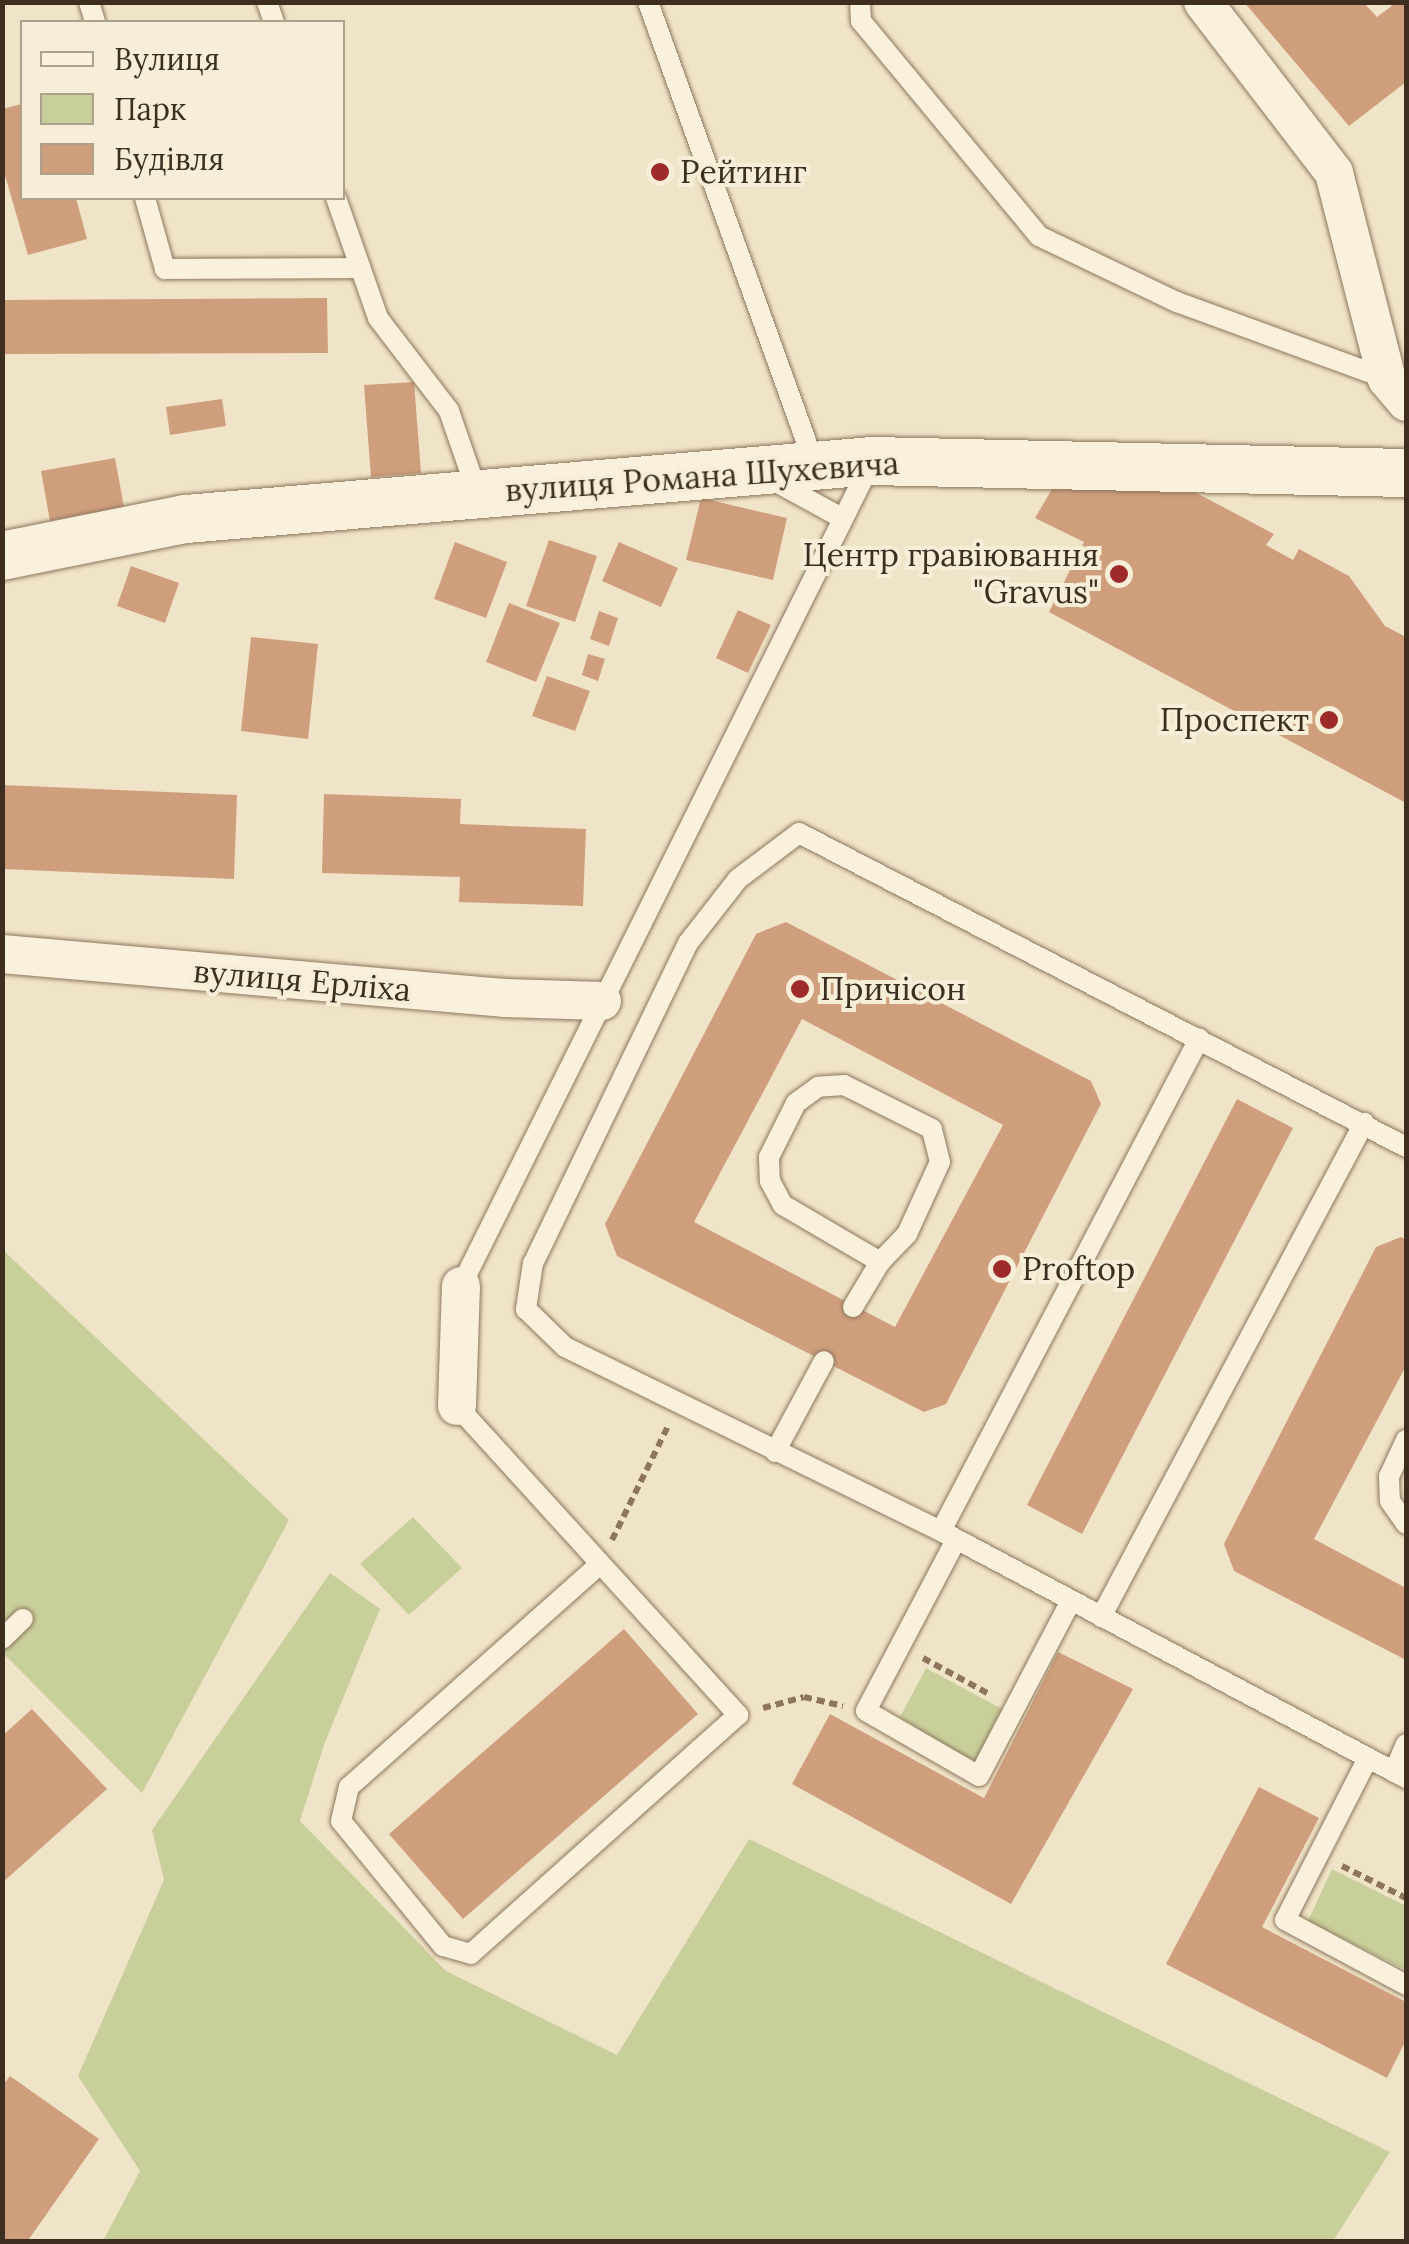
<!DOCTYPE html>
<html>
<head>
<meta charset="utf-8">
<style>
  body { margin:0 }
  #map { position:relative; width:1409px; height:2244px; overflow:hidden; background:#f0e4c8; font-family:Lora,serif }
  div>[style] { position:absolute }
  .green>* { inset:0; background:#c9cf9b }
  .building>* { inset:0; background:#cf9f7d }
  .path>* { height:6px; margin-top:-3px; transform-origin:0; background:repeating-linear-gradient(90deg,#8d765c 0 8px,transparent 0 13px) }
  .roads { filter:drop-shadow(0 0 2px #8d765c) drop-shadow(0 0 2px #8d765c) }
  .service>* { height:20px; margin:-10px; padding:0 10px; transform-origin:10px; border-radius:10px; background:#faf1dc }
  .minor>* { height:38px; margin:-19px; padding:0 19px; transform-origin:19px; border-radius:19px; background:#faf1dc }
  .tertiary>* { height:48px; margin:-24px; padding:0 24px; transform-origin:24px; border-radius:24px; background:#faf1dc }
  .dots>* { width:28px; height:28px; translate:-50% -50%; box-sizing:border-box; border:5px solid #f7eed8; border-radius:50% }
  span { translate:-50% -50%; white-space:nowrap; text-align:center; line-height:1.15; -webkit-text-stroke:8px #f7eed8; paint-order:stroke }
  .poi-label { font-size:32px; color:#3d2e20 }
  .left { translate:0 -50%; text-align:left }
  .right { translate:-100% -50%; text-align:right }
  .street-label { font-size:32px; color:#3d2e20 }
  .frame { position:absolute; inset:0; border:5px solid #3d2e20; pointer-events:none }
  .legend { position:absolute; left:20px; top:20px; width:325px; height:180px; box-sizing:border-box; background:#f7eed8; border:2px solid #ada18e; margin:0; padding:12px 18px; list-style:none; font-size:30px; color:#3d2e20 }
  .legend li { display:flex; align-items:center; gap:20px; height:50px }
  .legend b { width:50px; border:2px solid #ada18e }
</style>
</head>
<body>
<div id="map">
  <div class="green">
    <div style="clip-path:polygon(2px 1249px,289px 1520px,142px 1793px,3px 1653px)"></div>
    <div style="clip-path:polygon(413px 1517px,462px 1568px,409px 1615px,360px 1564px)"></div>
    <div style="clip-path:polygon(330px 1573px,380px 1609px,325px 1742px,300px 1821px,446px 1971px,617px 2055px,749px 1839px,1390px 2152px,1333px 2241px,103px 2241px,140px 2171px,78px 2076px,164px 1880px,152px 1830px)"></div>
    <div style="clip-path:polygon(926px 1668px,1002px 1709px,974px 1763px,900px 1717px)"></div>
    <div style="clip-path:polygon(1332px 1869px,1406px 1906px,1406px 1970px,1308px 1921px)"></div>
  </div>
  <div class="building">
    <div style="clip-path:polygon(1244px 2px,1363px 2px,1377px 17px,1397px 2px,1406px 2px,1406px 82px,1349px 126px)"></div>
    <div style="clip-path:polygon(22px 104px,22px 198px,76px 198px,87px 239px,28px 255px,2px 165px,2px 109px)"></div>
    <div style="clip-path:polygon(327px 298px,328px 353px,2px 354px,2px 300px)"></div>
    <div style="clip-path:polygon(414px 382px,421px 473px,371px 477px,364px 385px)"></div>
    <div style="clip-path:polygon(222px 399px,226px 426px,170px 435px,166px 407px)"></div>
    <div style="clip-path:polygon(115px 458px,124px 507px,50px 521px,41px 471px)"></div>
    <div style="clip-path:polygon(1052px 489px,1191px 490px,1274px 534px,1266px 545px,1293px 560px,1299px 549px,1349px 576px,1385px 626px,1406px 637px,1406px 803px,1049px 612px,1084px 542px,1035px 518px)"></div>
    <div style="clip-path:polygon(701px 498px,787px 518px,773px 580px,686px 560px)"></div>
    <div style="clip-path:polygon(549px 540px,597px 556px,575px 622px,526px 606px)"></div>
    <div style="clip-path:polygon(455px 542px,507px 562px,486px 618px,434px 599px)"></div>
    <div style="clip-path:polygon(619px 542px,678px 568px,661px 607px,602px 581px)"></div>
    <div style="clip-path:polygon(131px 566px,179px 583px,165px 623px,117px 606px)"></div>
    <div style="clip-path:polygon(509px 603px,560px 623px,536px 682px,486px 662px)"></div>
    <div style="clip-path:polygon(738px 610px,771px 625px,748px 673px,716px 658px)"></div>
    <div style="clip-path:polygon(599px 611px,618px 618px,609px 646px,590px 639px)"></div>
    <div style="clip-path:polygon(251px 637px,318px 644px,308px 739px,241px 731px)"></div>
    <div style="clip-path:polygon(588px 654px,605px 659px,598px 681px,582px 675px)"></div>
    <div style="clip-path:polygon(547px 676px,590px 691px,575px 731px,532px 716px)"></div>
    <div style="clip-path:polygon(2px 785px,237px 795px,234px 879px,2px 869px)"></div>
    <div style="clip-path:polygon(324px 794px,461px 799px,460px 824px,586px 829px,583px 906px,459px 902px,460px 877px,322px 873px)"></div>
    <div style="clip-path:polygon(evenodd,786px 922px,1091px 1081px,1101px 1104px,946px 1404px,924px 1412px,617px 1256px,605px 1224px,756px 934px,786px 922px,802px 1019px,1003px 1125px,895px 1327px,694px 1222px,802px 1019px)"></div>
    <div style="clip-path:polygon(1237px 1099px,1293px 1128px,1082px 1534px,1027px 1505px)"></div>
    <div style="clip-path:polygon(1401px 1237px,1406px 1240px,1406px 1366px,1314px 1539px,1406px 1588px,1406px 1660px,1234px 1571px,1224px 1544px,1376px 1247px)"></div>
    <div style="clip-path:polygon(624px 1629px,698px 1714px,463px 1919px,389px 1834px)"></div>
    <div style="clip-path:polygon(1058px 1652px,1133px 1689px,1011px 1904px,792px 1784px,830px 1714px,984px 1798px)"></div>
    <div style="clip-path:polygon(32px 1709px,107px 1789px,2px 1883px,2px 1736px)"></div>
    <div style="clip-path:polygon(1259px 1787px,1319px 1818px,1262px 1927px,1406px 2002px,1406px 2040px,1387px 2078px,1166px 1964px)"></div>
    <div style="clip-path:polygon(10px 2076px,99px 2139px,27px 2242px,2px 2242px,2px 2086px)"></div>
  </div>
  <div class="path">
    <div style="left:612px;top:1540px;width:127px;rotate:-63.8deg"></div>
    <div style="left:923px;top:1658px;width:77px;rotate:28.6deg"></div>
    <div style="left:763px;top:1708px;width:42px;rotate:-15deg"></div>
    <div style="left:804px;top:1697px;width:40px;rotate:13deg"></div>
    <div style="left:1342px;top:1866px;width:72px;rotate:26.6deg"></div>
  </div>
  <div class="roads">
    <div class="service">
      <div style="left:89px;top:2px;width:21px;rotate:73deg"></div>
      <div style="left:267px;top:2px;width:21px;rotate:71deg"></div>
      <div style="left:648px;top:2px;width:493px;rotate:70.2deg"></div>
      <div style="left:860px;top:2px;width:19px;rotate:87deg"></div>
      <div style="left:861px;top:21px;width:279px;rotate:50.4deg"></div>
      <div style="left:1039px;top:236px;width:153px;rotate:25.6deg"></div>
      <div style="left:1177px;top:302px;width:224px;rotate:20.1deg"></div>
      <div style="left:145px;top:198px;width:74px;rotate:74.3deg"></div>
      <div style="left:165px;top:269px;width:195px;rotate:-0.3deg"></div>
      <div style="left:336px;top:198px;width:127px;rotate:70.7deg"></div>
      <div style="left:378px;top:318px;width:117px;rotate:52.6deg"></div>
      <div style="left:449px;top:411px;width:86px;rotate:70.9deg"></div>
      <div style="left:769px;top:478px;width:83px;rotate:28.7deg"></div>
      <div style="left:1406px;top:1147px;width:683px;rotate:-152.65deg"></div>
      <div style="left:799px;top:833px;width:76px;rotate:143deg"></div>
      <div style="left:738px;top:879px;width:81px;rotate:128deg"></div>
      <div style="left:688px;top:943px;width:356px;rotate:115.8deg"></div>
      <div style="left:533px;top:1263px;width:47px;rotate:98.7deg"></div>
      <div style="left:526px;top:1309px;width:54px;rotate:44.3deg"></div>
      <div style="left:565px;top:1347px;width:419px;rotate:26.1deg"></div>
      <div style="left:941px;top:1531px;width:527px;rotate:27.98deg"></div>
      <div style="left:461px;top:1286px;width:919px;rotate:-63.52deg"></div>
      <div style="left:853px;top:1307px;width:52px;rotate:-59deg"></div>
      <div style="left:880px;top:1262px;width:39px;rotate:-46deg"></div>
      <div style="left:907px;top:1234px;width:79px;rotate:-65.4deg"></div>
      <div style="left:940px;top:1162px;width:34px;rotate:-104deg"></div>
      <div style="left:932px;top:1129px;width:98px;rotate:-153.4deg"></div>
      <div style="left:844px;top:1085px;width:26px;rotate:176deg"></div>
      <div style="left:818px;top:1087px;width:27px;rotate:144deg"></div>
      <div style="left:796px;top:1103px;width:60px;rotate:116.6deg"></div>
      <div style="left:769px;top:1157px;width:24px;rotate:88deg"></div>
      <div style="left:770px;top:1181px;width:27px;rotate:62deg"></div>
      <div style="left:783px;top:1205px;width:113px;rotate:30.4deg"></div>
      <div style="left:457px;top:1406px;width:418px;rotate:47.7deg"></div>
      <div style="left:738px;top:1715px;width:358px;rotate:138.2deg"></div>
      <div style="left:471px;top:1954px;width:29px;rotate:-164deg"></div>
      <div style="left:443px;top:1946px;width:161px;rotate:-129.2deg"></div>
      <div style="left:341px;top:1821px;width:35px;rotate:-77deg"></div>
      <div style="left:349px;top:1787px;width:336px;rotate:-41.6deg"></div>
      <div style="left:1406px;top:1440px;width:40px;rotate:115deg"></div>
      <div style="left:1389px;top:1476px;width:25px;rotate:88deg"></div>
      <div style="left:1390px;top:1501px;width:28px;rotate:55deg"></div>
      <div style="left:775px;top:1452px;width:103px;rotate:-61.7deg"></div>
      <div style="left:941px;top:1531px;width:556px;rotate:-62.33deg"></div>
      <div style="left:956px;top:1540px;width:193px;rotate:117.8deg"></div>
      <div style="left:866px;top:1711px;width:130px;rotate:29.9deg"></div>
      <div style="left:979px;top:1776px;width:198px;rotate:-62.3deg"></div>
      <div style="left:1101px;top:1617px;width:560px;rotate:-61.97deg"></div>
      <div style="left:2px;top:1639px;width:29px;rotate:-44deg"></div>
      <div style="left:1368px;top:1758px;width:182px;rotate:117.1deg"></div>
      <div style="left:1285px;top:1920px;width:137px;rotate:28.2deg"></div>
      <div style="left:1394px;top:1772px;width:30px;rotate:-67deg"></div>
    </div>
    <div class="minor">
      <div style="left:1203px;top:2px;width:215px;rotate:52.5deg"></div>
      <div style="left:1334px;top:173px;width:213px;rotate:75.6deg"></div>
      <div style="left:1387px;top:379px;width:30px;rotate:50deg"></div>
      <div style="left:2px;top:954px;width:505px;rotate:5deg"></div>
      <div style="left:505px;top:998px;width:97px;rotate:1.8deg"></div>
      <div style="left:457px;top:1406px;width:120px;rotate:-88.1deg"></div>
    </div>
    <div class="tertiary">
      <div style="left:2px;top:556px;width:188px;rotate:-11.4deg"></div>
      <div style="left:186px;top:519px;width:688px;rotate:-4.83deg"></div>
      <div style="left:872px;top:461px;width:534px;rotate:1.29deg"></div>
    </div>
  </div>
  <div class="dots">
    <div style="left:660px;top:172px;background:#9e2a2b"></div>
    <div style="left:1119px;top:574px;background:#9e2a2b"></div>
    <div style="left:1329px;top:720px;background:#9e2a2b"></div>
    <div style="left:800px;top:989px;background:#9e2a2b"></div>
    <div style="left:1002px;top:1269px;background:#9e2a2b"></div>
  </div>
  <div class="poi-label">
    <span class="left" style="left:680px;top:172px">Рейтинг</span>
    <span class="right" style="left:1099px;top:574px">Центр гравіювання<br>"Gravus"</span>
    <span class="right" style="left:1309px;top:720px">Проспект</span>
    <span class="left" style="left:820px;top:989px">Причісон</span>
    <span class="left" style="left:1022px;top:1269px">Proftop</span>
  </div>
  <div class="street-label">
    <span style="left:702px;top:477px;rotate:-4deg">вулиця Романа Шухевича</span>
    <span style="left:302px;top:981px;rotate:5deg">вулиця Ерліха</span>
  </div>
  <div class="frame"></div>
  <ul class="legend">
  <li><b style="height:12px;background:#faf1dc"></b>Вулиця</li>
  <li><b style="height:28px;background:#c9cf9b"></b>Парк</li>
  <li><b style="height:28px;background:#cf9f7d"></b>Будівля</li>
  </ul>
</div>
</body>
</html>
